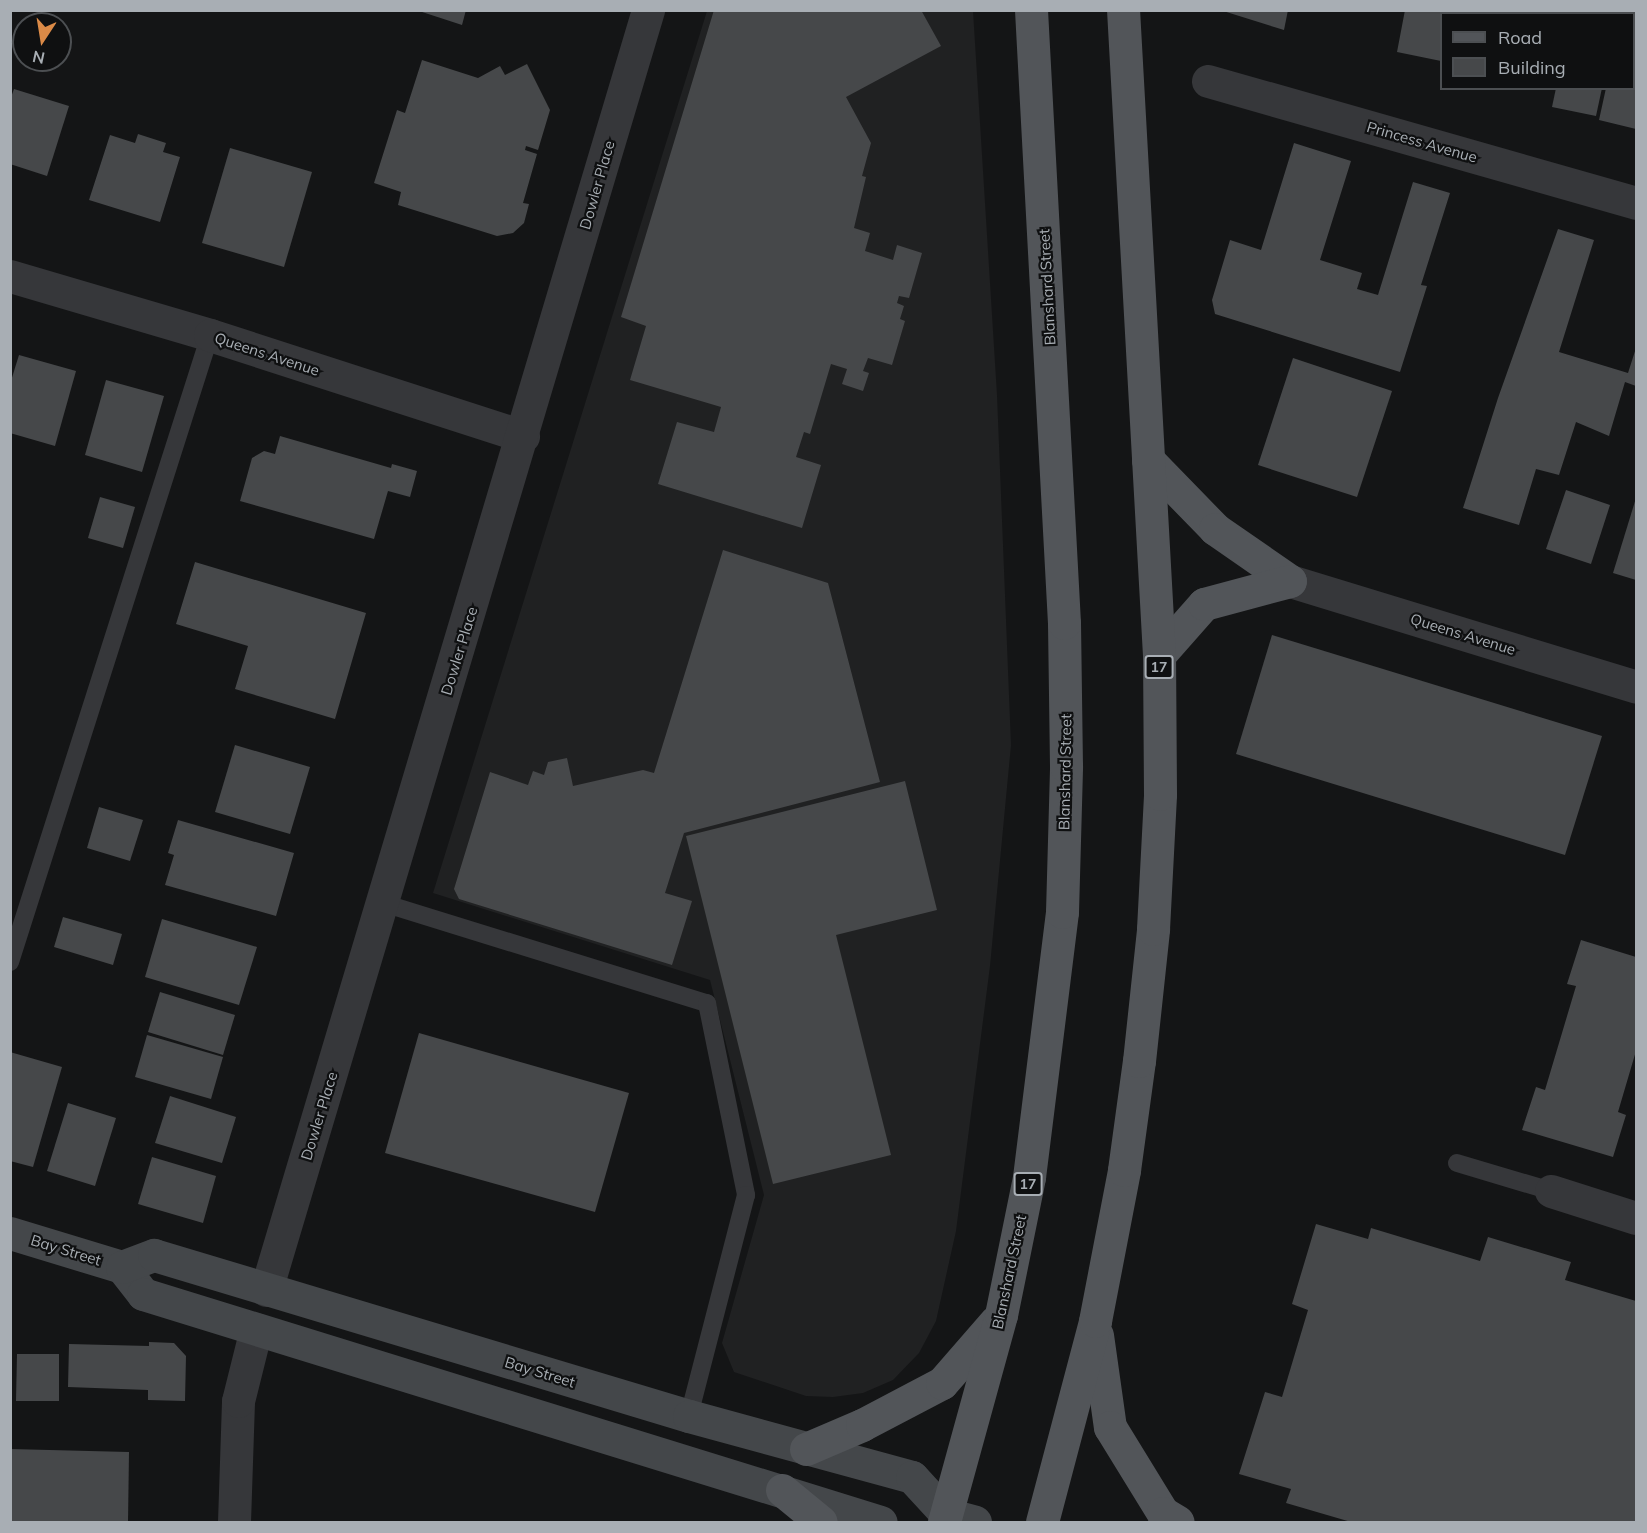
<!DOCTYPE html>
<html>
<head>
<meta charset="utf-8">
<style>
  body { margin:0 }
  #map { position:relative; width:1647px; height:1533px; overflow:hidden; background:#141516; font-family:Mulish,sans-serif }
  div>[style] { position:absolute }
  .built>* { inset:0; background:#202122 }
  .building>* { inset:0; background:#46484a }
  .lane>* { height:18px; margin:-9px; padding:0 9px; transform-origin:9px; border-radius:9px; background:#36373a }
  .street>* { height:33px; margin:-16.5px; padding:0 16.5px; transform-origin:16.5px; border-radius:16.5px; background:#36373a }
  .secondary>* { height:33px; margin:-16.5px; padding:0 16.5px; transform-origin:16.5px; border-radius:16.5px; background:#44474a }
  .primary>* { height:33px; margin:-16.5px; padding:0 16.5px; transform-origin:16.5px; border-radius:16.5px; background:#525559 }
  span { translate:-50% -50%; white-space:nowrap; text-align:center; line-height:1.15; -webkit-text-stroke:4.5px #0f1011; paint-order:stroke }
  .shield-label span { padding:2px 4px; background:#0f1011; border:2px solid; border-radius:4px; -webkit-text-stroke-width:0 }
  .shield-label { font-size:14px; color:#a8aeb4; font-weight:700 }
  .street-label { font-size:15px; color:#a8aeb4 }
  .frame { position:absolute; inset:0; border:12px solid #a8aeb4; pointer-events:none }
  .legend { position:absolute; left:1440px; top:12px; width:195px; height:78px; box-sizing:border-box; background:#0f1011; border:2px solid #4c4f52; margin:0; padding:8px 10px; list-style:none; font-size:18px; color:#a8aeb4 }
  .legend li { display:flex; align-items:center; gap:12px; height:30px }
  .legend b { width:30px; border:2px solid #4c4f52 }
  .north { position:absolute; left:12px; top:12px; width:60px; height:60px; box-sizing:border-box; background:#0f1011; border:2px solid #4c4f52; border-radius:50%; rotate:192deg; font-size:16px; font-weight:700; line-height:24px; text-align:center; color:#a8aeb4 }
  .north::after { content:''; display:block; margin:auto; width:21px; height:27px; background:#db8a47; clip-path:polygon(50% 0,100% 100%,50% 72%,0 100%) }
</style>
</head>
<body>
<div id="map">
  <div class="built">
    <div style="clip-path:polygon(707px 11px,973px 11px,997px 395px,1011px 745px,990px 966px,956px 1231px,936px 1321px,919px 1353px,893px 1380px,863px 1393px,833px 1397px,806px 1396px,734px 1372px,722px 1343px,764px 1195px,710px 980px,433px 893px)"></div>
  </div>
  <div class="building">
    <div style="clip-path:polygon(416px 10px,466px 10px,462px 25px)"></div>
    <div style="clip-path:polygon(714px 10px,921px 10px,941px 46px,846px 97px,871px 143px,862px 176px,866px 177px,854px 228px,870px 233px,865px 251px,893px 260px,897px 245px,922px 253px,909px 298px,899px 296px,897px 303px,904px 306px,900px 319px,905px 321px,892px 365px,868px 358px,863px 371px,869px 373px,863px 391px,842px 384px,847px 369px,831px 364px,810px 434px,804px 432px,796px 457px,821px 465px,802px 528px,658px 484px,677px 422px,714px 432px,721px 407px,630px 380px,646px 326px,621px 317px)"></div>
    <div style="clip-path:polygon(1220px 10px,1288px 10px,1284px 30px)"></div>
    <div style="clip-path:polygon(1405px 10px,1451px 10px,1450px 14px,1442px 14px,1441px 61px,1397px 52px)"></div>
    <div style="clip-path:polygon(1462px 10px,1508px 10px,1507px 14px,1462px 14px)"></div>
    <div style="clip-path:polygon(1510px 10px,1568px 10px,1567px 14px,1510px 14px)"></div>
    <div style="clip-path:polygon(1635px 43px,1636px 43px,1636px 129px,1599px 120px,1606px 88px,1634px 88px)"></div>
    <div style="clip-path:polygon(422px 60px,478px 78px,500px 66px,505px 75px,527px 64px,550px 110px,538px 150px,526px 146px,525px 150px,537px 154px,523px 203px,529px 204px,524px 223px,513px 233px,497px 236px,398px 205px,401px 192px,374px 183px,397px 110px,405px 113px)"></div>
    <div style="clip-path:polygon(1556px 88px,1602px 88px,1596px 116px,1552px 107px)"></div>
    <div style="clip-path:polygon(14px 89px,69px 106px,47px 176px,10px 164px,10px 100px)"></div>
    <div style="clip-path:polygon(138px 134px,166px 143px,163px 152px,180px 157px,160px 222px,89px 200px,110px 135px,135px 143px)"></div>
    <div style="clip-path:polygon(1294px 143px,1351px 161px,1320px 260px,1362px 273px,1357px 289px,1378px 295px,1413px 182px,1450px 193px,1421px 285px,1427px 286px,1400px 372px,1215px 314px,1212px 300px,1230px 240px,1261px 250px)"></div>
    <div style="clip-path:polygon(230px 148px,312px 172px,284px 267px,202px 243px)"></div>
    <div style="clip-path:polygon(1558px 229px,1594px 240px,1559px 352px,1628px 373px,1636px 348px,1636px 386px,1625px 382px,1609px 436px,1576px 422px,1559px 475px,1536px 469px,1519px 525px,1463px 508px,1498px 398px)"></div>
    <div style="clip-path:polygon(19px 355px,76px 371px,55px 446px,10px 433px,10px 384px)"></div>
    <div style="clip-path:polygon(1293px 358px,1392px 391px,1357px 497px,1258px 465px)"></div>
    <div style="clip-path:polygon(106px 380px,164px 396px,142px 472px,85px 455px)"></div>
    <div style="clip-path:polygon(280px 436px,391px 468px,392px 464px,417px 471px,410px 497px,388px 491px,374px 539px,240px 501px,252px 458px,264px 451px,275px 454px)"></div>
    <div style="clip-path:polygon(1566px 490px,1610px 505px,1591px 564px,1546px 549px)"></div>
    <div style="clip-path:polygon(100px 497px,135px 507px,123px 548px,88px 538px)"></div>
    <div style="clip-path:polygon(1636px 498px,1636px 580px,1613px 573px)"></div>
    <div style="clip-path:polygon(723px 550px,828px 583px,880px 782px,684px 833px,665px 893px,692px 901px,672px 965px,459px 899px,454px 889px,490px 772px,528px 785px,533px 771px,544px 775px,548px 762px,567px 758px,573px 786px,643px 770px,654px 773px)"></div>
    <div style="clip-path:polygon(195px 562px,366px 613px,335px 719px,235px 689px,248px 646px,176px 624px)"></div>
    <div style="clip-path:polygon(1272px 635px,1602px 736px,1565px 855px,1236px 754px)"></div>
    <div style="clip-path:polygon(235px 745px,310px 767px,290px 834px,215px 812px)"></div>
    <div style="clip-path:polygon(905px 781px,937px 910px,836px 935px,891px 1155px,773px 1184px,686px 836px)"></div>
    <div style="clip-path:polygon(99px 807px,143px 820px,130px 861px,87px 848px)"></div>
    <div style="clip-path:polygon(178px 820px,294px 853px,276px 916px,165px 885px,174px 855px,168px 853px)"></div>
    <div style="clip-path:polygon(63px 917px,122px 934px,113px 965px,54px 947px)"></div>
    <div style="clip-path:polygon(162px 919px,257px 947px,239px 1005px,145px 977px)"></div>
    <div style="clip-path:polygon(1581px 940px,1636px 957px,1636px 1051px,1618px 1112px,1626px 1115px,1613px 1157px,1522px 1130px,1536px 1087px,1545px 1090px,1576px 986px,1567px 984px)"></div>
    <div style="clip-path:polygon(160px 992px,235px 1015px,223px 1055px,148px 1032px)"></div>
    <div style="clip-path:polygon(419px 1033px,629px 1093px,595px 1212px,385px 1153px)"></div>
    <div style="clip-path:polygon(147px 1035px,223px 1057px,211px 1099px,135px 1077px)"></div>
    <div style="clip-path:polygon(10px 1052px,62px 1067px,33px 1167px,10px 1161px)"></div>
    <div style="clip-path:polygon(170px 1096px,236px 1117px,222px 1163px,155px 1143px)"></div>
    <div style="clip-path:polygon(68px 1103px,116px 1118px,95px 1186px,47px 1171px)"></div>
    <div style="clip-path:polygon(152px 1157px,216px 1176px,203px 1223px,138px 1204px)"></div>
    <div style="clip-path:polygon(1316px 1224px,1368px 1239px,1371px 1228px,1480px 1261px,1488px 1237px,1571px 1262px,1565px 1280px,1636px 1301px,1636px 1522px,1351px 1522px,1286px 1503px,1291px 1489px,1239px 1474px,1265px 1392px,1282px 1397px,1308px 1310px,1292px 1304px)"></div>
    <div style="clip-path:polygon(149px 1342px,174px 1343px,186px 1356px,185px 1401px,148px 1400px,148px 1390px,68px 1387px,69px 1344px,149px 1346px)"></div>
    <div style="clip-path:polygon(17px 1354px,59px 1354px,59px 1401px,16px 1401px)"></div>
    <div style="clip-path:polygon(10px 1449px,129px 1452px,128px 1522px,10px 1522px)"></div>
  </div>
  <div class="lane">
    <div style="left:383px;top:903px;width:339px;rotate:17.2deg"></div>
    <div style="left:707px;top:1003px;width:196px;rotate:78.5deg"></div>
    <div style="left:746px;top:1195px;width:228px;rotate:104.5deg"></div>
    <div style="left:10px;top:962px;width:658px;rotate:-72.31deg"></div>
    <div style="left:1457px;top:1163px;width:98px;rotate:16.6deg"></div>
  </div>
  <div class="street">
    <div style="left:1208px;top:81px;width:445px;rotate:15.9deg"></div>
    <div style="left:10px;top:276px;width:209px;rotate:16.4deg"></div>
    <div style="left:210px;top:335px;width:329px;rotate:17.9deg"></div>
    <div style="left:1290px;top:581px;width:362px;rotate:17deg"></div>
    <div style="left:1551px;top:1191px;width:89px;rotate:17.6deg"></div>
    <div style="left:266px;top:1290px;width:1336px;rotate:-73.38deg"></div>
    <div style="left:234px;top:1522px;width:121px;rotate:-88.1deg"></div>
    <div style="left:238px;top:1401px;width:74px;rotate:-76deg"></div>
  </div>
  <div class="secondary">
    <div style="left:10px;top:1233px;width:117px;rotate:16.9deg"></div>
    <div style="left:122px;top:1267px;width:34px;rotate:52deg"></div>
    <div style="left:143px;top:1294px;width:772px;rotate:17.17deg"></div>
    <div style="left:122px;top:1267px;width:34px;rotate:-21deg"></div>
    <div style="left:154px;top:1255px;width:559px;rotate:16.75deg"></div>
    <div style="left:689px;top:1416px;width:231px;rotate:15.3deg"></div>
    <div style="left:912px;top:1477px;width:50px;rotate:47.4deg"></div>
    <div style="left:946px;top:1514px;width:30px;rotate:15deg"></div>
  </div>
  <div class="primary">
    <div style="left:1148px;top:460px;width:96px;rotate:45.8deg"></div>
    <div style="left:1215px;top:529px;width:91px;rotate:34.7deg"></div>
    <div style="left:1159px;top:655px;width:68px;rotate:-48.6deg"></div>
    <div style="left:1204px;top:604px;width:89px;rotate:-15deg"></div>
    <div style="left:1097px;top:1335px;width:93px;rotate:82deg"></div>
    <div style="left:1110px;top:1427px;width:101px;rotate:58.4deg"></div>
    <div style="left:1163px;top:1513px;width:17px;rotate:31deg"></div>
    <div style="left:806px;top:1449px;width:61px;rotate:-23.2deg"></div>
    <div style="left:862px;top:1425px;width:90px;rotate:-27.7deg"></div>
    <div style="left:942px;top:1383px;width:82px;rotate:-48.9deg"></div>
    <div style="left:782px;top:1490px;width:50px;rotate:39.4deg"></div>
    <div style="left:944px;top:1522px;width:215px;rotate:-74.6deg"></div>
    <div style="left:1001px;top:1315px;width:141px;rotate:-78.5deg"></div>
    <div style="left:1029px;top:1177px;width:267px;rotate:-82.9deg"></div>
    <div style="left:1062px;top:912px;width:146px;rotate:-88.4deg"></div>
    <div style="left:1066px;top:766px;width:143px;rotate:-90.8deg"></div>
    <div style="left:1064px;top:623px;width:614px;rotate:-93.08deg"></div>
    <div style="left:1042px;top:1522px;width:208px;rotate:-75.2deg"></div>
    <div style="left:1095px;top:1321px;width:154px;rotate:-79.1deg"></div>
    <div style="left:1124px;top:1170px;width:110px;rotate:-82.2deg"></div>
    <div style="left:1139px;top:1061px;width:133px;rotate:-83.9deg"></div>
    <div style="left:1153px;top:929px;width:135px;rotate:-87deg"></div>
    <div style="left:1160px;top:794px;width:139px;rotate:-90.4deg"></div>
    <div style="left:1159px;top:655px;width:646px;rotate:-93.19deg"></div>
  </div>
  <div class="shield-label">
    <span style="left:1159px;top:667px">17</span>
    <span style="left:1028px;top:1184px">17</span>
  </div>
  <div class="street-label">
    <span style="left:1422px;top:142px;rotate:16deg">Princess Avenue</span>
    <span style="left:597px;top:185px;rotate:-74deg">Dowler Place</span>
    <span style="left:1047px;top:287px;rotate:-93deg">Blanshard Street</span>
    <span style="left:267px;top:354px;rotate:18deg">Queens Avenue</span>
    <span style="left:1463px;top:634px;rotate:17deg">Queens Avenue</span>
    <span style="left:459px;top:651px;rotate:-73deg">Dowler Place</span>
    <span style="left:1065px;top:772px;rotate:-89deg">Blanshard Street</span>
    <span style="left:319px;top:1116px;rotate:-73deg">Dowler Place</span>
    <span style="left:66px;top:1250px;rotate:17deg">Bay Street</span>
    <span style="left:1009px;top:1272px;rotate:-78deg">Blanshard Street</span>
    <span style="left:540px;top:1372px;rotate:17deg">Bay Street</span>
  </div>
  <div class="frame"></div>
  <ul class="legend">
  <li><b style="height:8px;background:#525559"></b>Road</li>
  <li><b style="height:16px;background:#46484a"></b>Building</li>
  </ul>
  <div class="north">N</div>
</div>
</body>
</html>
